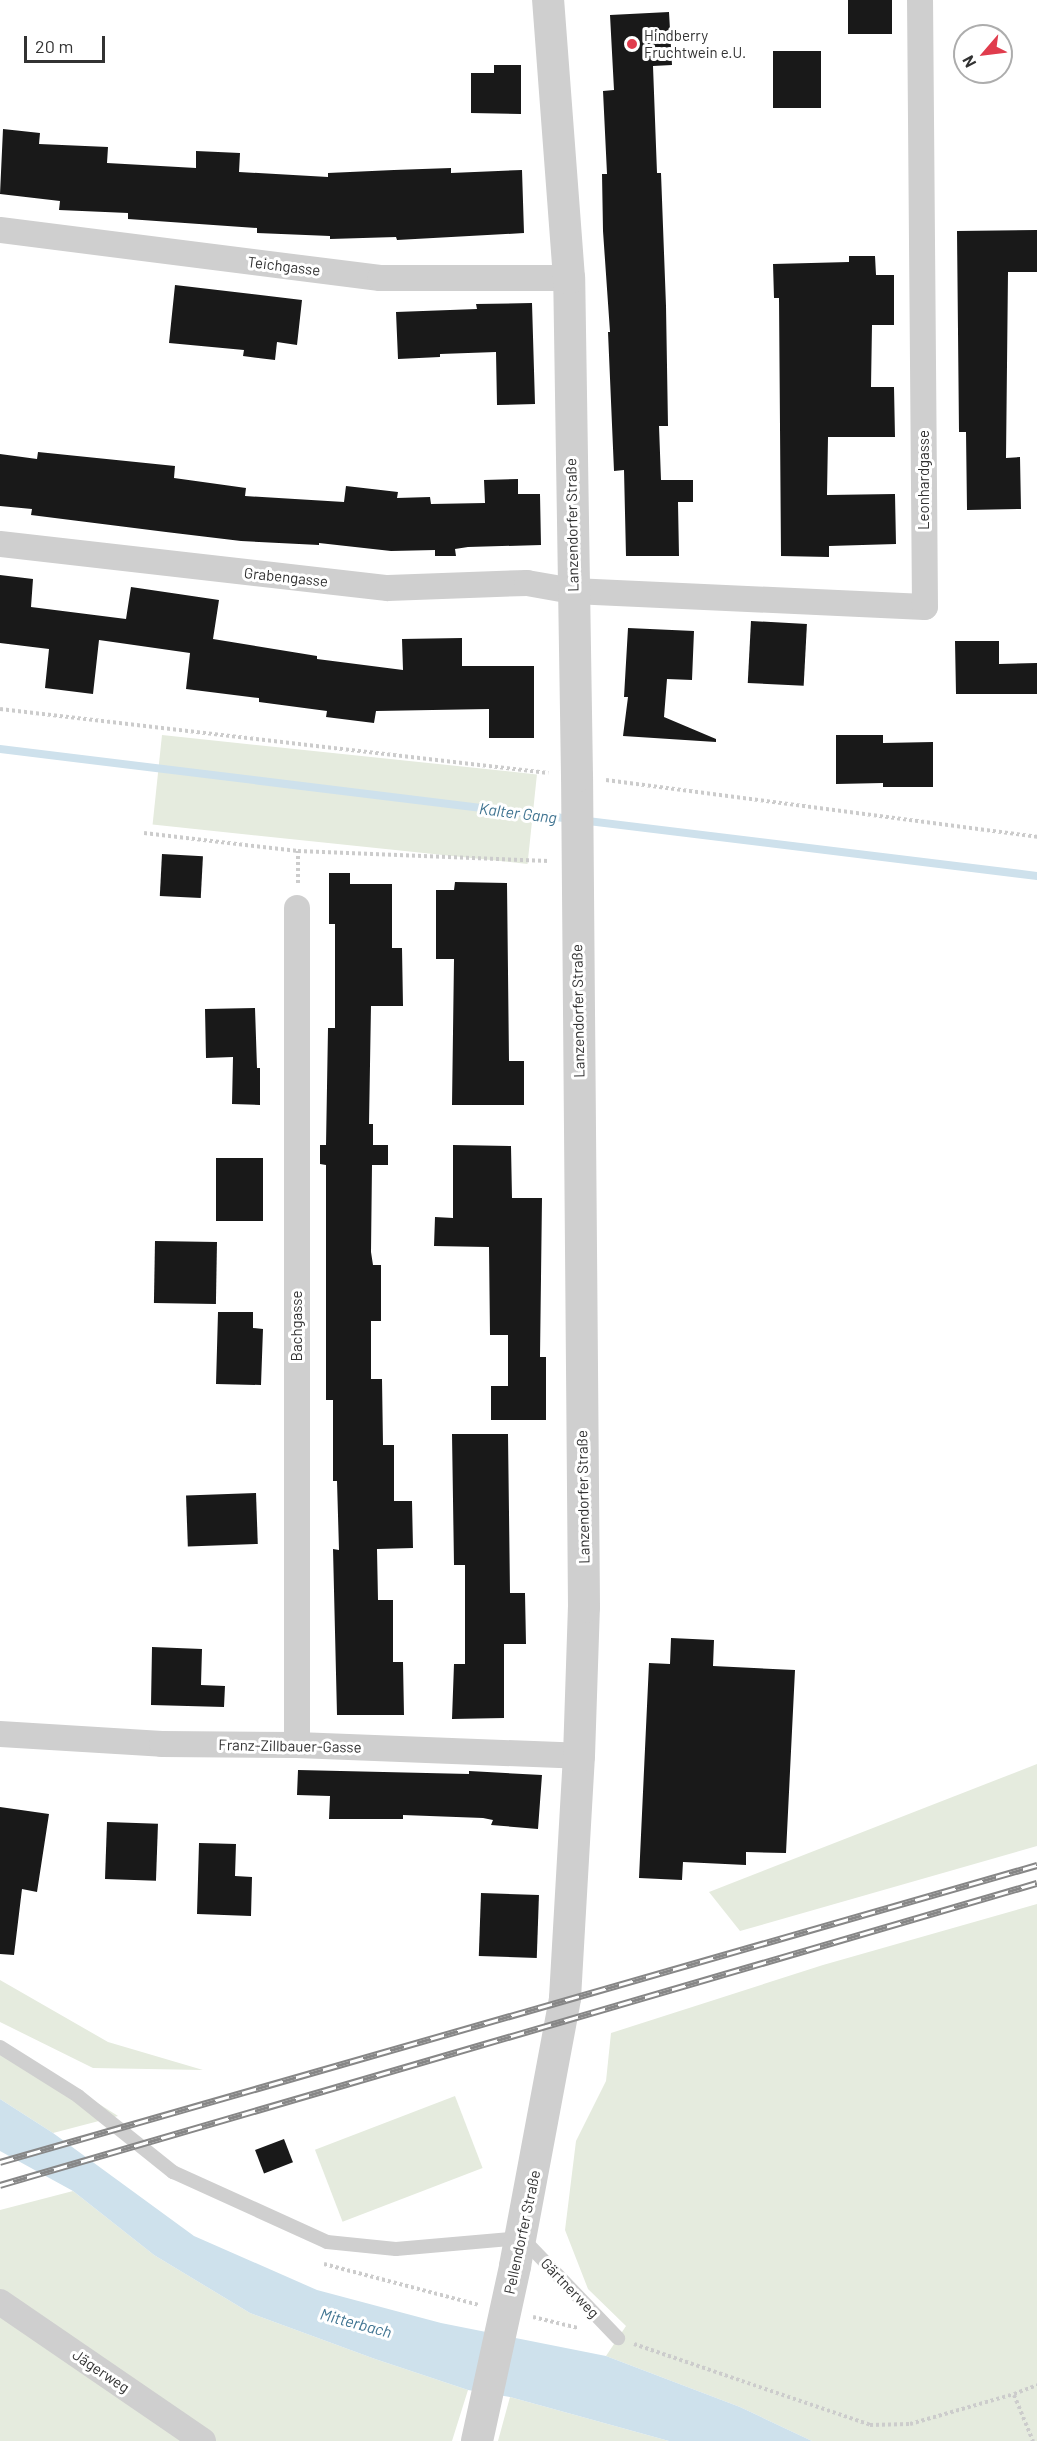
<!DOCTYPE html>
<meta charset="utf-8">
<style>
body{margin:0}
#map{position:relative;width:1037px;height:2441px;overflow:hidden;background:#fff;font-family:Barlow,sans-serif}
div>[style]{position:absolute}
.green>*{inset:0;background:#e5ebde;transform-origin:0 0}
.water>*{inset:0;background:#cee1ec}
.stream>*{height:8px;margin:-4px;padding:0 4px;transform-origin:4px;border-radius:4px;background:#cee1ec}
.building>*{inset:0;background:#191919;transform-origin:0 0}
.path>*{height:4px;margin-top:-2px;transform-origin:0;background:repeating-linear-gradient(90deg,#ccc 0 3px,transparent 0 6px)}
.service>*{height:14px;margin:-7px;padding:0 7px;transform-origin:7px;border-radius:7px;background:#cfcfcf}
.minor>*{height:26px;margin:-13px;padding:0 13px;transform-origin:13px;border-radius:13px;background:#cfcfcf}
.tertiary>*{height:32px;margin:-16px;padding:0 16px;transform-origin:16px;border-radius:16px;background:#cfcfcf}
.rail>*{height:7px;margin-top:-3.5px;transform-origin:0;background:repeating-linear-gradient(90deg,#fff 0 14px,#878787 0 28px);box-sizing:border-box;border-block:2px solid #878787}
.tertiary-bridge>*{height:32px;margin:-16px;padding:0 16px;transform-origin:16px;border-radius:16px;background:#cfcfcf}
.dots>*{width:16px;height:16px;translate:-50% -50%;box-sizing:border-box;border:3px solid #fff;border-radius:50%}
span{translate:-50% -50%;white-space:nowrap;text-align:center;line-height:1.15;-webkit-text-stroke:6px #fff;paint-order:stroke}
.poi-label{font-size:15px;color:#323232}
.left{translate:0 -50%;text-align:left}
.street-label{font-size:15px;color:#323232}
.water-label{font-size:16px;color:#417592;font-style:italic}
.north{position:absolute;left:953px;top:24px;width:60px;height:60px;box-sizing:border-box;background:#fff;border:2px solid #adadad;border-radius:50%;rotate:242deg;font-size:16px;font-weight:700;line-height:24px;text-align:center;color:#323232}
.north::after{content:'';display:block;margin:auto;width:21px;height:27px;background:#e03c4d;clip-path:polygon(50% 0,100% 100%,50% 72%,0 100%)}
.scale{position:absolute;left:24px;top:36px;width:81px;height:27px;box-sizing:border-box;border:3px solid #323232;border-top:0;padding-left:8px;font-size:18px;line-height:21px;white-space:nowrap;color:#323232;-webkit-text-stroke:4px #fff;paint-order:stroke}
</style>
<div id="map">
<div class="green">
<div style="left:162px;top:735px;width:377px;height:90px;rotate:6deg"></div>
<div style="clip-path:polygon(1037px 1764px,1037px 1846px,740px 1931px,709px 1892px)"></div>
<div style="clip-path:polygon(1037px 1904px,1037px 2441px,812px 2441px,740px 2407px,606px 2356px,626px 2326px,588px 2289px,565px 2230px,576px 2141px,606px 2081px,611px 2033px,823px 1965px)"></div>
<div style="clip-path:polygon(0 1980px,108px 2042px,203px 2070px,93px 2068px,0 2022px)"></div>
<div style="clip-path:polygon(0 2041px,118px 2116px,53px 2133px,0 2099px)"></div>
<div style="left:455px;top:2096px;width:77px;height:150px;rotate:69deg"></div>
<div style="clip-path:polygon(73px 2191px,154px 2255px,250px 2313px,375px 2359px,468px 2390px,452px 2441px,0 2441px,0 2210px)"></div>
<div style="clip-path:polygon(510px 2397px,669px 2441px,498px 2441px)"></div>
</div>
<div class="water">
<div style="clip-path:polygon(0 2099px,53px 2133px,194px 2236px,317px 2290px,441px 2323px,606px 2356px,740px 2407px,812px 2441px,669px 2441px,510px 2397px,468px 2390px,375px 2359px,250px 2313px,154px 2255px,73px 2191px,0 2151px)"></div>
</div>
<div class="stream">
<div style="left:0;top:749px;width:1045px;rotate:6.98deg"></div>
</div>
<div class="building">
<div style="left:848px;top:0;width:44px;height:34px"></div>
<div style="clip-path:polygon(669px 12px,672px 65px,653px 66px,657px 173px,661px 173px,666px 306px,668px 426px,659px 426px,661px 480px,693px 480px,693px 502px,678px 502px,679px 556px,626px 556px,624px 470px,614px 471px,608px 332px,610px 332px,603px 231px,602px 174px,607px 174px,603px 91px,614px 90px,610px 15px)"></div>
<div style="left:773px;top:51px;width:48px;height:57px"></div>
<div style="clip-path:polygon(494px 65px,521px 65px,521px 114px,471px 113px,471px 73px,494px 73px)"></div>
<div style="clip-path:polygon(3px 129px,40px 133px,39px 144px,108px 147px,107px 163px,196px 168px,196px 151px,240px 153px,239px 172px,328px 177px,328px 173px,394px 170px,451px 168px,451px 173px,522px 170px,524px 233px,397px 240px,396px 237px,330px 239px,330px 236px,257px 233px,257px 228px,128px 219px,128px 213px,59px 210px,60px 201px,0 194px)"></div>
<div style="clip-path:polygon(1037px 230px,1037px 272px,1008px 272px,1006px 458px,1020px 457px,1021px 509px,967px 510px,966px 432px,959px 432px,957px 231px)"></div>
<div style="clip-path:polygon(849px 256px,875px 256px,876px 275px,894px 275px,894px 325px,872px 325px,871px 387px,894px 387px,895px 437px,828px 437px,827px 495px,895px 494px,896px 544px,829px 546px,829px 557px,781px 556px,779px 298px,774px 298px,773px 264px,849px 262px)"></div>
<div style="clip-path:polygon(175px 285px,302px 300px,297px 345px,277px 342px,275px 360px,243px 356px,244px 350px,169px 343px)"></div>
<div style="clip-path:polygon(532px 303px,535px 404px,497px 405px,496px 352px,440px 354px,440px 357px,398px 359px,396px 312px,477px 309px,476px 304px)"></div>
<div style="clip-path:polygon(38px 452px,175px 466px,174px 478px,246px 488px,245px 496px,344px 502px,346px 486px,398px 492px,397px 498px,430px 497px,431px 504px,485px 503px,484px 480px,518px 479px,518px 494px,540px 494px,541px 545px,468px 547px,455px 549px,456px 556px,435px 556px,435px 550px,391px 551px,319px 543px,319px 545px,241px 541px,166px 532px,31px 515px,32px 509px,0 506px,0 454px,37px 459px)"></div>
<div style="clip-path:polygon(0 575px,33px 579px,31px 607px,126px 619px,131px 587px,219px 600px,213px 639px,317px 656px,317px 659px,403px 670px,402px 639px,462px 638px,462px 666px,534px 666px,534px 738px,489px 738px,489px 709px,376px 711px,374px 723px,326px 717px,327px 711px,259px 702px,259px 698px,186px 689px,190px 653px,99px 640px,93px 694px,45px 688px,49px 649px,0 643px)"></div>
<div style="left:751px;top:621px;width:56px;height:62px;rotate:3deg"></div>
<div style="clip-path:polygon(628px 628px,694px 631px,692px 680px,667px 679px,664px 717px,716px 739px,716px 742px,623px 736px,628px 697px,624px 697px)"></div>
<div style="clip-path:polygon(955px 641px,999px 641px,999px 664px,1037px 663px,1037px 694px,956px 694px)"></div>
<div style="clip-path:polygon(836px 735px,883px 735px,883px 743px,933px 742px,933px 787px,883px 787px,883px 783px,836px 784px)"></div>
<div style="left:162px;top:854px;width:41px;height:42px;rotate:3deg"></div>
<div style="clip-path:polygon(329px 873px,350px 873px,350px 884px,392px 884px,392px 948px,402px 948px,403px 1006px,371px 1006px,369px 1124px,373px 1124px,373px 1145px,388px 1145px,388px 1165px,372px 1165px,371px 1252px,373px 1265px,381px 1265px,381px 1321px,371px 1321px,371px 1379px,382px 1379px,383px 1445px,394px 1445px,394px 1501px,412px 1501px,413px 1548px,377px 1549px,378px 1600px,393px 1600px,393px 1662px,403px 1662px,404px 1715px,337px 1715px,333px 1549px,339px 1550px,337px 1481px,333px 1481px,333px 1400px,326px 1400px,326px 1165px,320px 1164px,320px 1145px,326px 1145px,328px 1028px,335px 1028px,335px 924px,329px 924px)"></div>
<div style="clip-path:polygon(455px 882px,507px 883px,509px 1061px,524px 1061px,524px 1105px,452px 1105px,454px 959px,436px 959px,436px 890px,454px 890px)"></div>
<div style="clip-path:polygon(255px 1008px,257px 1068px,260px 1068px,260px 1105px,232px 1104px,233px 1057px,206px 1058px,205px 1009px)"></div>
<div style="clip-path:polygon(453px 1145px,511px 1146px,512px 1198px,542px 1198px,540px 1357px,546px 1357px,546px 1420px,491px 1420px,491px 1386px,508px 1386px,508px 1335px,490px 1335px,489px 1247px,434px 1246px,435px 1217px,453px 1218px)"></div>
<div style="left:216px;top:1158px;width:47px;height:63px"></div>
<div style="left:155px;top:1241px;width:62px;height:62px;rotate:1deg"></div>
<div style="clip-path:polygon(218px 1312px,253px 1312px,253px 1328px,263px 1329px,261px 1385px,216px 1384px)"></div>
<div style="clip-path:polygon(452px 1434px,508px 1434px,510px 1593px,525px 1593px,526px 1644px,504px 1644px,504px 1718px,452px 1719px,454px 1664px,465px 1664px,465px 1565px,454px 1565px)"></div>
<div style="left:256px;top:1493px;width:51px;height:70px;rotate:88deg"></div>
<div style="clip-path:polygon(671px 1638px,714px 1640px,713px 1666px,795px 1670px,786px 1853px,746px 1852px,746px 1865px,683px 1862px,682px 1880px,639px 1878px,649px 1663px,670px 1664px)"></div>
<div style="clip-path:polygon(152px 1647px,202px 1649px,201px 1685px,225px 1686px,224px 1707px,151px 1705px)"></div>
<div style="clip-path:polygon(298px 1770px,469px 1774px,469px 1771px,542px 1775px,538px 1829px,491px 1825px,493px 1820px,483px 1818px,403px 1815px,403px 1819px,329px 1819px,330px 1796px,297px 1795px)"></div>
<div style="clip-path:polygon(0 1807px,49px 1814px,37px 1892px,22px 1889px,14px 1955px,0 1954px)"></div>
<div style="left:107px;top:1822px;width:51px;height:57px;rotate:2deg"></div>
<div style="clip-path:polygon(199px 1843px,236px 1844px,235px 1876px,252px 1877px,251px 1916px,197px 1914px)"></div>
<div style="left:481px;top:1893px;width:58px;height:63px;rotate:2deg"></div>
<div style="left:284px;top:2139px;width:25px;height:31px;rotate:69deg"></div>
</div>
<div class="path">
<div style="left:0;top:709px;width:552px;rotate:6.66deg"></div>
<div style="left:606px;top:780px;width:435px;rotate:7.5deg"></div>
<div style="left:144px;top:833px;width:155px;rotate:6.7deg"></div>
<div style="left:298px;top:851px;width:251px;rotate:2.3deg"></div>
<div style="left:298px;top:883px;width:32px;rotate:-90deg"></div>
<div style="left:324px;top:2264px;width:160px;rotate:14.8deg"></div>
<div style="left:533px;top:2317px;width:46px;rotate:13.7deg"></div>
<div style="left:634px;top:2344px;width:250px;rotate:18.9deg"></div>
<div style="left:870px;top:2425px;width:40px;rotate:-1.4deg"></div>
<div style="left:910px;top:2424px;width:108px;rotate:-16.1deg"></div>
<div style="left:1014px;top:2394px;width:25px;rotate:-21deg"></div>
<div style="left:1014px;top:2395px;width:50px;rotate:67.6deg"></div>
</div>
<div class="service">
<div style="left:0;top:2047px;width:92px;rotate:32.1deg"></div>
<div style="left:78px;top:2096px;width:122px;rotate:38.7deg"></div>
<div style="left:173px;top:2172px;width:169px;rotate:24.4deg"></div>
<div style="left:327px;top:2242px;width:69px;rotate:5.8deg"></div>
<div style="left:396px;top:2249px;width:126px;rotate:-5deg"></div>
<div style="left:522px;top:2238px;width:139px;rotate:46.2deg"></div>
</div>
<div class="minor">
<div style="left:0;top:230px;width:383px;rotate:7.2deg"></div>
<div style="left:380px;top:278px;width:189px"></div>
<div style="left:0;top:544px;width:390px;rotate:6.5deg"></div>
<div style="left:388px;top:588px;width:139px;rotate:-2.1deg"></div>
<div style="left:527px;top:583px;width:47px;rotate:9.9deg"></div>
<div style="left:573px;top:591px;width:352px;rotate:2.6deg"></div>
<div style="left:925px;top:607px;width:607px;rotate:-90.47deg"></div>
<div style="left:0;top:1734px;width:162px;rotate:3.5deg"></div>
<div style="left:162px;top:1744px;width:135px;rotate:0.4deg"></div>
<div style="left:297px;top:1745px;width:282px;rotate:2.2deg"></div>
<div style="left:297px;top:1745px;width:837px;rotate:-90deg"></div>
<div style="left:0;top:2302px;width:246px;rotate:34.4deg"></div>
</div>
<div class="tertiary">
<div style="left:515px;top:2266px;width:273px;rotate:-79.4deg"></div>
<div style="left:565px;top:1998px;width:242px;rotate:-86.7deg"></div>
<div style="left:579px;top:1756px;width:149px;rotate:-88.1deg"></div>
<div style="left:584px;top:1607px;width:831px;rotate:-90.48deg"></div>
<div style="left:577px;top:776px;width:498px;rotate:-90.9deg"></div>
<div style="left:569px;top:278px;width:279px;rotate:-94.3deg"></div>
</div>
<div class="rail">
<div style="left:0;top:2162px;width:1079px;rotate:-15.98deg"></div>
<div style="left:0;top:2185px;width:1080px;rotate:-16.24deg"></div>
</div>
<div class="tertiary-bridge">
<div style="left:477px;top:2441px;width:179px;rotate:-77.7deg"></div>
</div>
<div class="dots">
<div style="left:632px;top:44px;background:#e03c4d"></div>
</div>
<div class="poi-label">
<span class="left" style="left:644px;top:44px">Hindberry<br>Fruchtwein e.U.</span>
</div>
<div class="street-label">
<span style="left:284px;top:266px;rotate:7deg">Teichgasse</span>
<span style="left:924px;top:480px;rotate:-90deg">Leonhardgasse</span>
<span style="left:572px;top:525px;rotate:-91deg">Lanzendorfer Straße</span>
<span style="left:286px;top:577px;rotate:6deg">Grabengasse</span>
<span style="left:578px;top:1011px;rotate:-91deg">Lanzendorfer Straße</span>
<span style="left:297px;top:1326px;rotate:-90deg">Bachgasse</span>
<span style="left:583px;top:1497px;rotate:-91deg">Lanzendorfer Straße</span>
<span style="left:290px;top:1746px;rotate:1deg">Franz-Zillbauer-Gasse</span>
<span style="left:522px;top:2232px;rotate:-78deg">Pellendorfer Straße</span>
<span style="left:570px;top:2288px;rotate:46deg">Gärtnerweg</span>
<span style="left:101px;top:2371px;rotate:34deg">Jägerweg</span>
</div>
<div class="water-label">
<span style="left:518px;top:813px;rotate:7deg">Kalter Gang</span>
<span style="left:356px;top:2323px;rotate:15deg">Mitterbach</span>
</div>
<div class="north">N</div>
<div class="scale">20 m</div>
</div>
